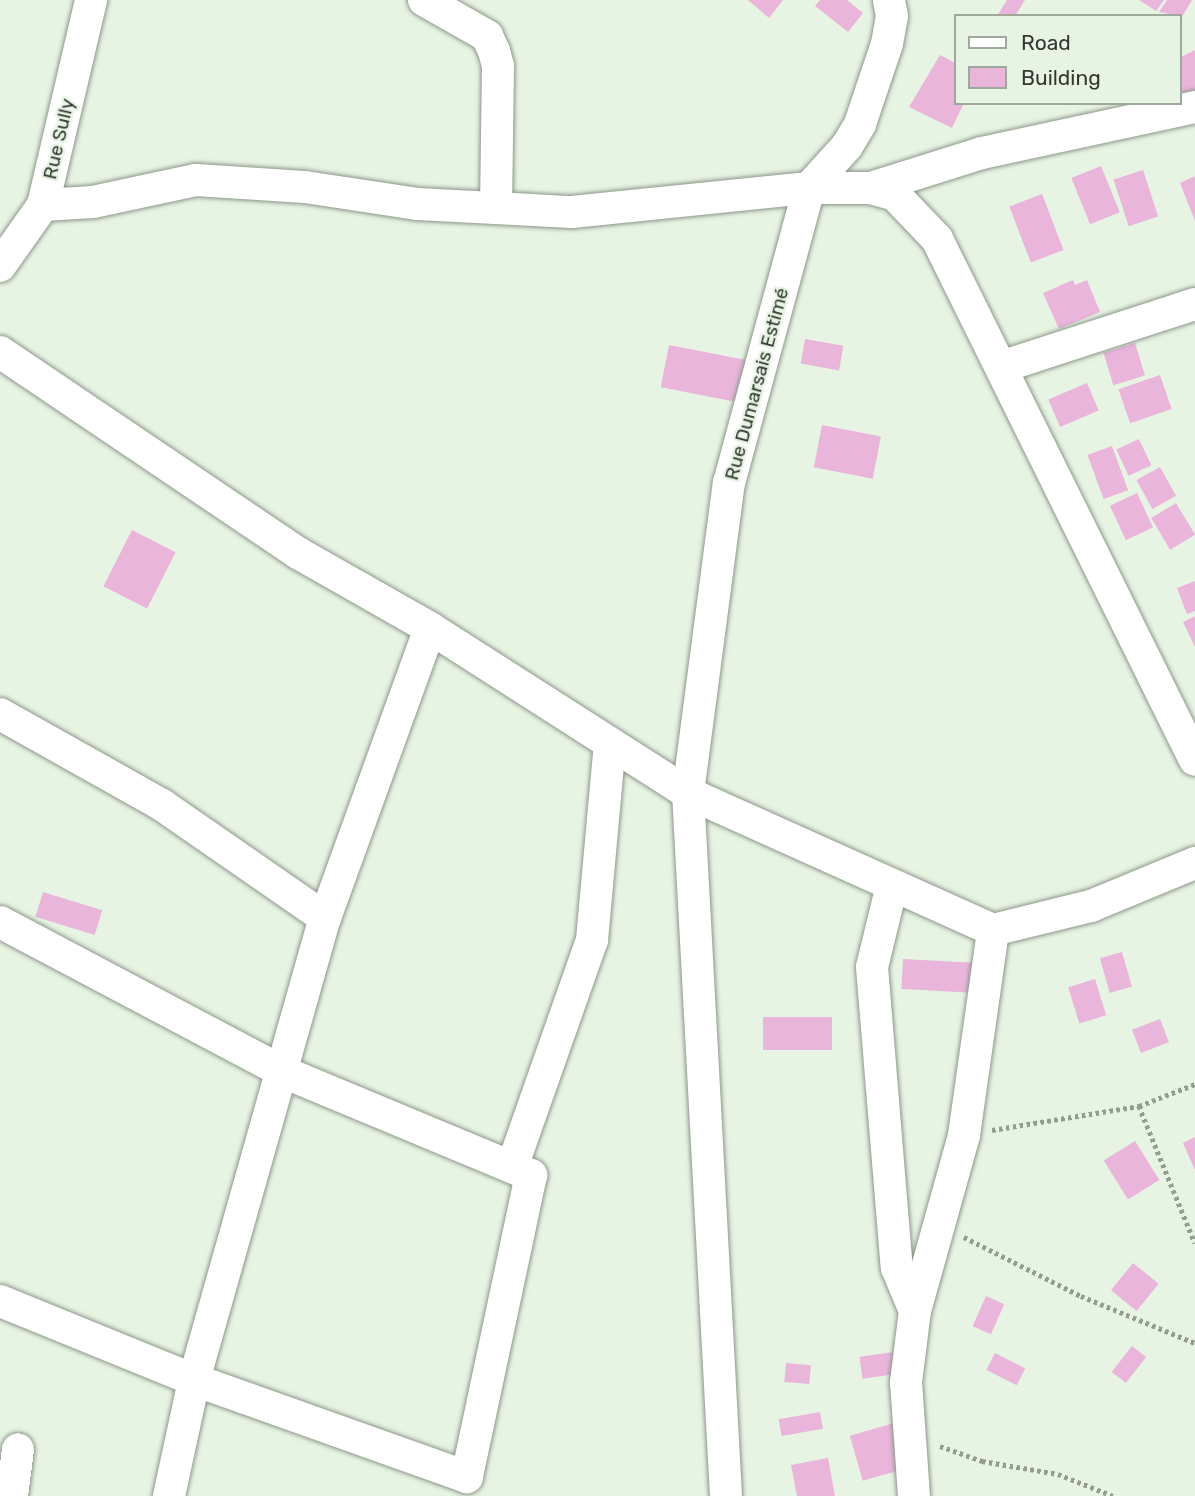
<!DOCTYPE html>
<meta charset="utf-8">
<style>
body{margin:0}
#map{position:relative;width:1195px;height:1496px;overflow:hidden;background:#e7f4e4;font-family:Rubik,sans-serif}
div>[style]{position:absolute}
.building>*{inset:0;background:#e9b5db;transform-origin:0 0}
.path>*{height:4.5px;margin-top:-2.25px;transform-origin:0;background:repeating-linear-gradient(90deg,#939c90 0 3.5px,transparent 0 7px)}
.roads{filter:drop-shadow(0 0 2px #8c9789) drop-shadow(0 0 2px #8c9789)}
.street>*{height:32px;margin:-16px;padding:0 16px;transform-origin:16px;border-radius:16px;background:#fff}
span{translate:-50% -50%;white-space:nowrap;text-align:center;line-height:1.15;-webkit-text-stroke:5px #e7f4e4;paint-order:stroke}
.street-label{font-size:19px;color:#323731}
.legend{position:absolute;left:954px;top:14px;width:228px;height:91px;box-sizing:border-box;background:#e7f4e4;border:2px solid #9fa89c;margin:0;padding:9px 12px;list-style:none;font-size:21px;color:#323731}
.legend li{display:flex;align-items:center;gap:14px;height:35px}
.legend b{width:35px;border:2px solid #9fa89c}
</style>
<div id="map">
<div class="building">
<div style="clip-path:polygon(748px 0,783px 0,769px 18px)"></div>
<div style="clip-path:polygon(820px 0,847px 0,863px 13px,848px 32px,815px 6px)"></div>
<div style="clip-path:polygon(1007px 0,1025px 0,1015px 16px,997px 16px)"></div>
<div style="clip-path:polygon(1139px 0,1164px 0,1156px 11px)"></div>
<div style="clip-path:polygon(1167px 0,1192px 0,1179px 22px,1179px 16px,1159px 12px)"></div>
<div style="clip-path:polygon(1195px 50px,1195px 98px,1179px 96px,1179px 58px)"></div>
<div style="clip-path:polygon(940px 55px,955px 63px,955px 103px,964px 103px,952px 128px,909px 107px)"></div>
<div style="left:1101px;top:166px;width:50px;height:32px;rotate:68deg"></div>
<div style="left:1143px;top:170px;width:49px;height:31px;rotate:72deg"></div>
<div style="clip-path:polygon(1195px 176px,1195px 221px,1180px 183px)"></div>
<div style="left:1042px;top:194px;width:60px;height:35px;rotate:69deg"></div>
<div style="clip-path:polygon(1073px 280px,1075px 285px,1087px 280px,1100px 312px,1059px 329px,1043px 293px)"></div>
<div style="left:805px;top:339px;width:39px;height:25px;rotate:10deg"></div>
<div style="left:1135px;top:343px;width:34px;height:33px;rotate:73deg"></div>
<div style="left:669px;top:345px;width:80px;height:43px;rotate:11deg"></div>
<div style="left:1160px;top:375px;width:36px;height:44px;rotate:71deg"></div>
<div style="left:1087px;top:383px;width:30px;height:42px;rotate:67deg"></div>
<div style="left:822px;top:425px;width:60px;height:43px;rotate:11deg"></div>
<div style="left:1139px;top:439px;width:29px;height:25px;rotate:65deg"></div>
<div style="left:1112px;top:446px;width:47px;height:26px;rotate:70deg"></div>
<div style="left:1160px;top:467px;width:33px;height:27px;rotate:61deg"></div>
<div style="left:1137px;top:493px;width:38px;height:30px;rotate:65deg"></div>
<div style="left:1176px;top:503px;width:37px;height:29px;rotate:59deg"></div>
<div style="left:132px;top:530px;width:49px;height:63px;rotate:27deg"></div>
<div style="clip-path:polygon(1195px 581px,1195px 611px,1187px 614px,1177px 588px)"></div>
<div style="clip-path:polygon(1195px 616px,1195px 647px,1183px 622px)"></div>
<div style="left:43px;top:892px;width:62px;height:26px;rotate:17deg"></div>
<div style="left:1122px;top:952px;width:36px;height:23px;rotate:74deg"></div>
<div style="left:903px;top:959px;width:71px;height:30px;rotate:3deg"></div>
<div style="left:1095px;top:979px;width:38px;height:28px;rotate:73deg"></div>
<div style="left:832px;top:1017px;width:33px;height:69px;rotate:90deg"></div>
<div style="left:1160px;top:1019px;width:25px;height:30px;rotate:69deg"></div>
<div style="clip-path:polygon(1195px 1137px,1195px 1170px,1183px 1143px)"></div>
<div style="left:1135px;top:1141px;width:46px;height:37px;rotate:58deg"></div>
<div style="left:1133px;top:1263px;width:33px;height:35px;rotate:39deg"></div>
<div style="left:986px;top:1296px;width:20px;height:33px;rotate:24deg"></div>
<div style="left:1132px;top:1346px;width:18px;height:33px;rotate:38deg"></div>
<div style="left:901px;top:1351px;width:22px;height:42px;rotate:82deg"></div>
<div style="left:995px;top:1353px;width:34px;height:19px;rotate:27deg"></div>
<div style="left:786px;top:1363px;width:25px;height:19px;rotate:5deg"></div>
<div style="left:820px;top:1412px;width:17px;height:42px;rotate:80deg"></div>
<div style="left:894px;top:1423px;width:47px;height:46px;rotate:74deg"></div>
<div style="clip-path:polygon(828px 1458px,835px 1496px,797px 1496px,791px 1465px)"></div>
</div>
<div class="path">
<div style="left:1139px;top:1106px;width:148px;rotate:67.8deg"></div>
<div style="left:992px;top:1130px;width:149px;rotate:-9.3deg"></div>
<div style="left:1139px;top:1106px;width:60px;rotate:-21.4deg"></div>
<div style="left:964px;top:1237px;width:131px;rotate:26.8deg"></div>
<div style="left:1081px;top:1296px;width:123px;rotate:22.4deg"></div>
<div style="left:940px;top:1446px;width:45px;rotate:19.7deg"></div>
<div style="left:982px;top:1461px;width:77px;rotate:9.7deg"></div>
<div style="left:1058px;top:1474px;width:59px;rotate:21.8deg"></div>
</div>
<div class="roads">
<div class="street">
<div style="left:424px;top:0;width:73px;rotate:29.7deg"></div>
<div style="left:487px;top:36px;width:17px;rotate:65deg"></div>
<div style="left:494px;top:51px;width:16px;rotate:75deg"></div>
<div style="left:498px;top:66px;width:142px;rotate:90.8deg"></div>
<div style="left:871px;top:188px;width:116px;rotate:-17.5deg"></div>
<div style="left:982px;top:153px;width:218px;rotate:-12.2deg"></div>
<div style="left:43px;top:205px;width:50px;rotate:-3.4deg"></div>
<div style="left:93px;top:202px;width:105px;rotate:-12.1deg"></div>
<div style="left:196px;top:180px;width:109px;rotate:3.7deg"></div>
<div style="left:305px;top:187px;width:113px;rotate:8.6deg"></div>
<div style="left:417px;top:204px;width:155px;rotate:3deg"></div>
<div style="left:572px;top:212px;width:238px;rotate:-5.8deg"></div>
<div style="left:809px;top:188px;width:62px"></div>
<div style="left:871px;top:188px;width:25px;rotate:16deg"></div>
<div style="left:895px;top:195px;width:61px;rotate:46.3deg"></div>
<div style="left:937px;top:239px;width:581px;rotate:63.66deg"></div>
<div style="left:0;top:266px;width:75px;rotate:-54.8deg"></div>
<div style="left:43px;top:205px;width:211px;rotate:-76.8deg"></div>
<div style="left:0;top:352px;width:359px;rotate:34deg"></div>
<div style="left:298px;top:553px;width:152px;rotate:29.6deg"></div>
<div style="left:430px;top:628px;width:306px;rotate:32.6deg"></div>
<div style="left:688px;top:793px;width:334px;rotate:24.2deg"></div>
<div style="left:1001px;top:367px;width:204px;rotate:-18deg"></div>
<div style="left:0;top:714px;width:186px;rotate:29.3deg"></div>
<div style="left:162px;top:805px;width:198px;rotate:34.7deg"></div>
<div style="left:892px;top:885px;width:84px;rotate:103.7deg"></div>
<div style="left:872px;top:967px;width:302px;rotate:85.3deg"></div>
<div style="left:897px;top:1268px;width:47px;rotate:67.3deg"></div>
<div style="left:0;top:922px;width:320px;rotate:27.9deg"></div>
<div style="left:283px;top:1072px;width:269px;rotate:22.6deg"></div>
<div style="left:531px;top:1175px;width:309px;rotate:102deg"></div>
<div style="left:467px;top:1477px;width:290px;rotate:-160.4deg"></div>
<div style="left:194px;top:1380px;width:209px;rotate:-157.8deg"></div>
<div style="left:512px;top:1167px;width:241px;rotate:-70.6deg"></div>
<div style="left:592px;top:940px;width:197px;rotate:-84.8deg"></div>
<div style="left:12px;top:1496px;width:47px;rotate:-82.7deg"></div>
<div style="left:169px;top:1496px;width:119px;rotate:-77.8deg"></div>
<div style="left:194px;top:1380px;width:480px;rotate:-74.2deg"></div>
<div style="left:325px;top:918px;width:308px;rotate:-70.1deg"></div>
<div style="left:726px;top:1496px;width:704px;rotate:-93.09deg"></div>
<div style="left:688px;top:793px;width:313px;rotate:-82.5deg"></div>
<div style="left:729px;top:483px;width:306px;rotate:-74.8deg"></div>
<div style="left:809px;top:188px;width:57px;rotate:-47.9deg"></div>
<div style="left:847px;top:146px;width:26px;rotate:-59deg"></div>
<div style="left:860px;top:124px;width:84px;rotate:-71.4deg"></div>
<div style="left:887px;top:44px;width:28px;rotate:-80deg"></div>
<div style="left:892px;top:16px;width:16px;rotate:-101deg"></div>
<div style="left:914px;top:1496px;width:114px;rotate:-94deg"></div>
<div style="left:906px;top:1382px;width:72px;rotate:-82.8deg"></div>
<div style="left:915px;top:1311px;width:183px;rotate:-74.4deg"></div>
<div style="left:964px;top:1135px;width:207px;rotate:-81.9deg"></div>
<div style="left:993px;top:930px;width:101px;rotate:-13.8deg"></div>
<div style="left:1091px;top:906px;width:113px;rotate:-22.5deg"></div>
</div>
</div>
<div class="street-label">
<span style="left:59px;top:139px;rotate:-77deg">Rue Sully</span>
<span style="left:757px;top:384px;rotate:-75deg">Rue Dumarsais Estimé</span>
</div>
<ul class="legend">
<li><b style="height:9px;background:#fff"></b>Road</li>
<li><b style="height:19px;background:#e9b5db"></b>Building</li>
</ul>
</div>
